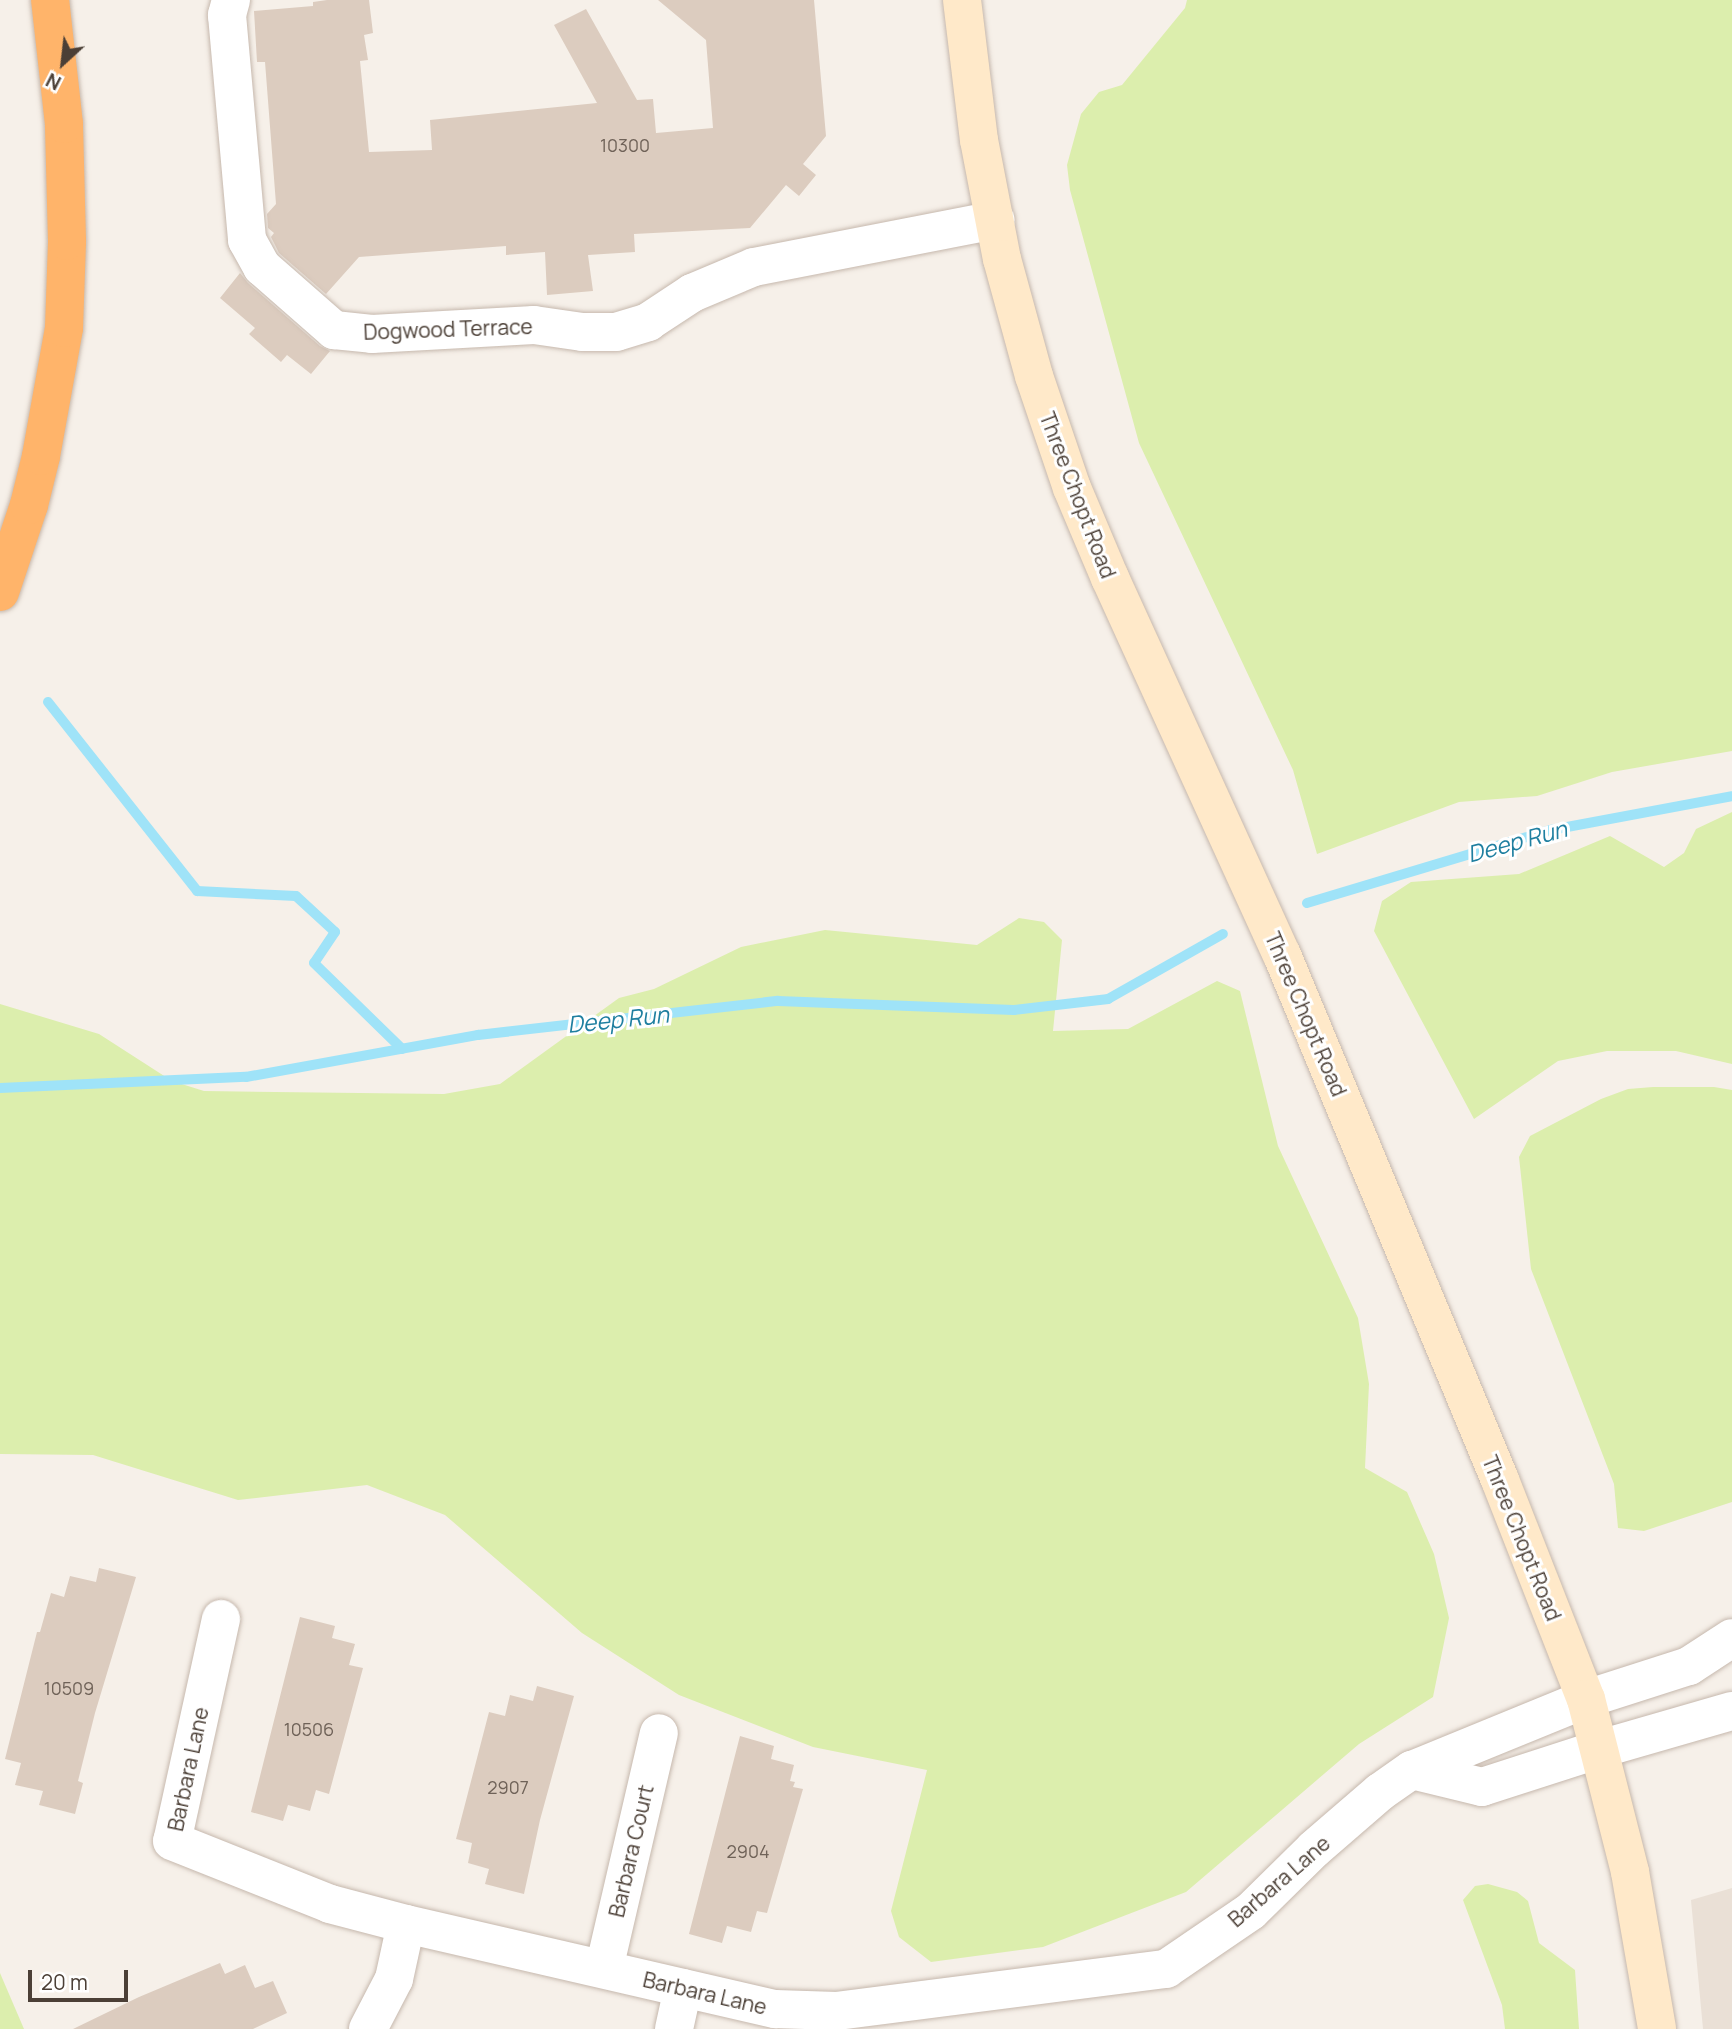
<!DOCTYPE html>
<style>
body{margin:0}
#map{position:relative;width:1732px;height:2029px;overflow:hidden;background:#f6f0e9;font-family:Manrope,sans-serif}
div>[style]{position:absolute}
.residential>*{inset:0;background:#eae0d6}
.green>*{inset:0;background:#dceead}
.stream>*{height:10px;margin:-5px;padding:0 5px;transform-origin:5px;border-radius:5px;background:#9fe3f8}
.building>*{inset:0;background:#dcccbf}
.roads{filter:drop-shadow(0 0 2px #c6b8ad) drop-shadow(0 0 2px #c6b8ad)}
.street>*{height:38px;margin:-19px;padding:0 19px;transform-origin:19px;border-radius:19px;background:#fff}
.secondary>*{height:38px;margin:-19px;padding:0 19px;transform-origin:19px;border-radius:19px;background:#ffe9c9}
.highway>*{height:38px;margin:-19px;padding:0 19px;transform-origin:19px;border-radius:19px;background:#ffb46a}
span{translate:-50% -50%;white-space:nowrap;text-align:center;line-height:1.15;-webkit-text-stroke:6px #fff;paint-order:stroke}
.number-label{font-size:18px;color:#6f6258}
.number-label span{-webkit-text-stroke-width:0}
.street-label{font-size:21px;color:#4b3f36}
.water-label{font-size:23px;color:#1f7fa0;font-style:italic}
.north{position:absolute;left:28px;top:28px;width:70px;height:70px;-webkit-text-stroke:5px #fff;paint-order:stroke;rotate:207deg;font-size:19px;font-weight:700;line-height:28px;text-align:center;color:#4b3f36}
.north::after{content:'';display:block;margin:auto;width:24px;height:32px;background:#4b3f36;clip-path:polygon(50% 0,100% 100%,50% 72%,0 100%)}
.scale{position:absolute;left:28px;top:1970px;width:100px;height:32px;box-sizing:border-box;border:4px solid #4b3f36;border-top:0;padding-left:9px;font-size:21px;line-height:24px;white-space:nowrap;color:#4b3f36;-webkit-text-stroke:5px #fff;paint-order:stroke}
</style>
<div id="map">
<div class="residential">
<div style="clip-path:polygon(1732px 1888px,1732px 2029px,1703px 2029px,1691px 1900px)"></div>
</div>
<div class="green">
<div style="clip-path:polygon(1187px 0,1732px 0,1732px 751px,1612px 772px,1537px 796px,1459px 802px,1317px 854px,1293px 770px,1139px 443px,1070px 190px,1067px 165px,1081px 114px,1099px 92px,1122px 85px,1185px 8px)"></div>
<div style="clip-path:polygon(1732px 812px,1732px 1064px,1676px 1051px,1607px 1051px,1558px 1061px,1474px 1119px,1374px 931px,1382px 901px,1411px 882px,1519px 874px,1610px 836px,1664px 867px,1684px 853px,1696px 829px)"></div>
<div style="clip-path:polygon(1019px 918px,1044px 922px,1062px 940px,1053px 1031px,1128px 1029px,1217px 981px,1240px 991px,1278px 1146px,1358px 1318px,1369px 1384px,1365px 1468px,1407px 1492px,1434px 1554px,1449px 1618px,1433px 1697px,1359px 1744px,1186px 1892px,1043px 1947px,931px 1962px,899px 1937px,891px 1911px,927px 1770px,813px 1747px,679px 1695px,582px 1633px,445px 1515px,367px 1485px,238px 1500px,93px 1455px,0 1454px,0 1004px,99px 1034px,172px 1081px,204px 1091px,444px 1094px,500px 1084px,619px 998px,654px 989px,741px 947px,825px 930px,977px 945px)"></div>
<div style="clip-path:polygon(1653px 1087px,1714px 1087px,1732px 1090px,1732px 1502px,1644px 1531px,1618px 1528px,1614px 1484px,1531px 1269px,1519px 1157px,1530px 1136px,1601px 1099px,1628px 1089px)"></div>
<div style="clip-path:polygon(1488px 1884px,1517px 1892px,1528px 1901px,1539px 1943px,1575px 1970px,1579px 2029px,1505px 2029px,1502px 2005px,1463px 1900px,1475px 1886px)"></div>
<div style="clip-path:polygon(0 1973px,24px 2029px,0 2029px)"></div>
</div>
<div class="stream">
<div style="left:48px;top:702px;width:241px;rotate:51.7deg"></div>
<div style="left:197px;top:891px;width:99px;rotate:2.9deg"></div>
<div style="left:296px;top:896px;width:53px;rotate:42.7deg"></div>
<div style="left:335px;top:932px;width:37px;rotate:124deg"></div>
<div style="left:314px;top:963px;width:123px;rotate:44.3deg"></div>
<div style="left:1307px;top:903px;width:255px;rotate:-16.7deg"></div>
<div style="left:1551px;top:830px;width:184px;rotate:-10.6deg"></div>
<div style="left:0;top:1088px;width:246px;rotate:-2.6deg"></div>
<div style="left:246px;top:1077px;width:236px;rotate:-10.3deg"></div>
<div style="left:478px;top:1035px;width:302px;rotate:-6.5deg"></div>
<div style="left:778px;top:1001px;width:236px;rotate:2.2deg"></div>
<div style="left:1014px;top:1010px;width:95px;rotate:-6.7deg"></div>
<div style="left:1108px;top:999px;width:132px;rotate:-29.5deg"></div>
</div>
<div class="building">
<div style="clip-path:polygon(327px 0,369px 0,373px 33px,364px 35px,368px 60px,360px 61px,369px 152px,432px 150px,430px 120px,597px 103px,554px 25px,586px 9px,637px 100px,653px 99px,656px 133px,713px 128px,706px 40px,658px 0,814px 0,826px 136px,803px 164px,816px 175px,799px 196px,786px 185px,750px 228px,634px 234px,635px 252px,588px 255px,593px 291px,547px 295px,545px 252px,506px 255px,506px 246px,359px 257px,326px 294px,279px 253px,271px 237px,274px 233px,268px 228px,267px 214px,276px 204px,265px 62px,257px 62px,254px 11px,313px 6px,313px 2px)"></div>
<div style="clip-path:polygon(240px 273px,248px 283px,320px 346px,330px 351px,311px 374px,287px 355px,281px 362px,249px 334px,255px 328px,220px 298px)"></div>
<div style="clip-path:polygon(99px 1568px,136px 1577px,95px 1713px,78px 1781px,83px 1783px,75px 1814px,39px 1805px,43px 1791px,15px 1785px,21px 1763px,5px 1759px,37px 1632px,40px 1632px,51px 1593px,64px 1597px,70px 1576px,96px 1582px)"></div>
<div style="clip-path:polygon(300px 1617px,335px 1626px,332px 1638px,355px 1644px,349px 1665px,363px 1668px,329px 1794px,316px 1790px,310px 1811px,288px 1805px,283px 1821px,251px 1812px)"></div>
<div style="clip-path:polygon(537px 1686px,574px 1696px,540px 1820px,524px 1894px,485px 1884px,489px 1869px,468px 1863px,472px 1843px,456px 1839px,489px 1712px,505px 1716px,510px 1695px,533px 1701px)"></div>
<div style="clip-path:polygon(740px 1736px,774px 1746px,771px 1759px,794px 1765px,790px 1781px,795px 1782px,793px 1787px,803px 1789px,767px 1913px,757px 1911px,751px 1932px,727px 1926px,722px 1943px,689px 1934px)"></div>
<div style="clip-path:polygon(220px 1963px,225px 1974px,245px 1965px,255px 1988px,273px 1981px,287px 2013px,253px 2029px,73px 2029px,139px 1997px)"></div>
</div>
<div class="roads">
<div class="street">
<div style="left:231px;top:0;width:16px;rotate:105deg"></div>
<div style="left:227px;top:15px;width:226px;rotate:84.9deg"></div>
<div style="left:247px;top:240px;width:31px;rotate:61deg"></div>
<div style="left:262px;top:267px;width:96px;rotate:41.2deg"></div>
<div style="left:334px;top:330px;width:38px;rotate:6deg"></div>
<div style="left:372px;top:334px;width:162px;rotate:-3.2deg"></div>
<div style="left:534px;top:325px;width:49px;rotate:8.3deg"></div>
<div style="left:582px;top:332px;width:34px"></div>
<div style="left:616px;top:332px;width:34px;rotate:-17deg"></div>
<div style="left:648px;top:322px;width:53px;rotate:-33.4deg"></div>
<div style="left:692px;top:293px;width:67px;rotate:-22.8deg"></div>
<div style="left:754px;top:267px;width:246px;rotate:-11deg"></div>
<div style="left:221px;top:1619px;width:227px;rotate:102.4deg"></div>
<div style="left:172px;top:1841px;width:170px;rotate:21.7deg"></div>
<div style="left:330px;top:1904px;width:79px;rotate:14.7deg"></div>
<div style="left:406px;top:1924px;width:379px;rotate:13deg"></div>
<div style="left:775px;top:2009px;width:62px;rotate:1.8deg"></div>
<div style="left:837px;top:2011px;width:332px;rotate:-7.3deg"></div>
<div style="left:1166px;top:1969px;width:103px;rotate:-34.3deg"></div>
<div style="left:1251px;top:1911px;width:88px;rotate:-44.5deg"></div>
<div style="left:1314px;top:1849px;width:87px;rotate:-40.8deg"></div>
<div style="left:1380px;top:1792px;width:39px;rotate:-35deg"></div>
<div style="left:1412px;top:1770px;width:188px;rotate:-22.2deg"></div>
<div style="left:1586px;top:1699px;width:108px;rotate:-17.8deg"></div>
<div style="left:1689px;top:1666px;width:51px;rotate:-33.1deg"></div>
<div style="left:1412px;top:1770px;width:72px;rotate:13.7deg"></div>
<div style="left:1482px;top:1787px;width:124px;rotate:-17.9deg"></div>
<div style="left:1600px;top:1749px;width:137px;rotate:-16.1deg"></div>
<div style="left:604px;top:1969px;width:242px;rotate:-76.9deg"></div>
<div style="left:368px;top:2029px;width:56px;rotate:-62.5deg"></div>
<div style="left:394px;top:1979px;width:56px;rotate:-77.7deg"></div>
<div style="left:674px;top:2029px;width:42px;rotate:-77.6deg"></div>
</div>
<div class="secondary">
<div style="left:962px;top:0;width:141px;rotate:83.1deg"></div>
<div style="left:979px;top:140px;width:121px;rotate:79.1deg"></div>
<div style="left:1002px;top:259px;width:121px;rotate:74.7deg"></div>
<div style="left:1034px;top:376px;width:118px;rotate:71.3deg"></div>
<div style="left:1072px;top:488px;width:98px;rotate:67.1deg"></div>
<div style="left:1110px;top:578px;width:414px;rotate:65.5deg"></div>
<div style="left:1282px;top:955px;width:568px;rotate:67.45deg"></div>
<div style="left:1500px;top:1480px;width:235px;rotate:68.6deg"></div>
<div style="left:1586px;top:1699px;width:179px;rotate:75.7deg"></div>
<div style="left:1630px;top:1872px;width:159px;rotate:80.2deg"></div>
</div>
<div class="highway">
<div style="left:0;top:592px;width:92px;rotate:-71.6deg"></div>
<div style="left:29px;top:505px;width:50px;rotate:-76.2deg"></div>
<div style="left:41px;top:456px;width:130px;rotate:-79.8deg"></div>
<div style="left:64px;top:328px;width:87px;rotate:-88deg"></div>
<div style="left:67px;top:241px;width:117px;rotate:-91.5deg"></div>
<div style="left:64px;top:124px;width:125px;rotate:-96.4deg"></div>
</div>
</div>
<div class="number-label">
<span style="left:625px;top:145px">10300</span>
<span style="left:69px;top:1688px">10509</span>
<span style="left:309px;top:1729px">10506</span>
<span style="left:508px;top:1787px">2907</span>
<span style="left:748px;top:1851px">2904</span>
</div>
<div class="street-label">
<span style="left:448px;top:329px;rotate:-2deg">Dogwood Terrace</span>
<span style="left:1078px;top:495px;rotate:69deg">Three Chopt Road</span>
<span style="left:1306px;top:1014px;rotate:67deg">Three Chopt Road</span>
<span style="left:1522px;top:1538px;rotate:68deg">Three Chopt Road</span>
<span style="left:188px;top:1769px;rotate:-78deg">Barbara Lane</span>
<span style="left:631px;top:1851px;rotate:-77deg">Barbara Court</span>
<span style="left:1279px;top:1881px;rotate:-41deg">Barbara Lane</span>
<span style="left:705px;top:1993px;rotate:13deg">Barbara Lane</span>
</div>
<div class="water-label">
<span style="left:1517px;top:841px;rotate:-15deg">Deep Run</span>
<span style="left:618px;top:1019px;rotate:-6deg">Deep Run</span>
</div>
<div class="north">N</div>
<div class="scale">20 m</div>
</div>
